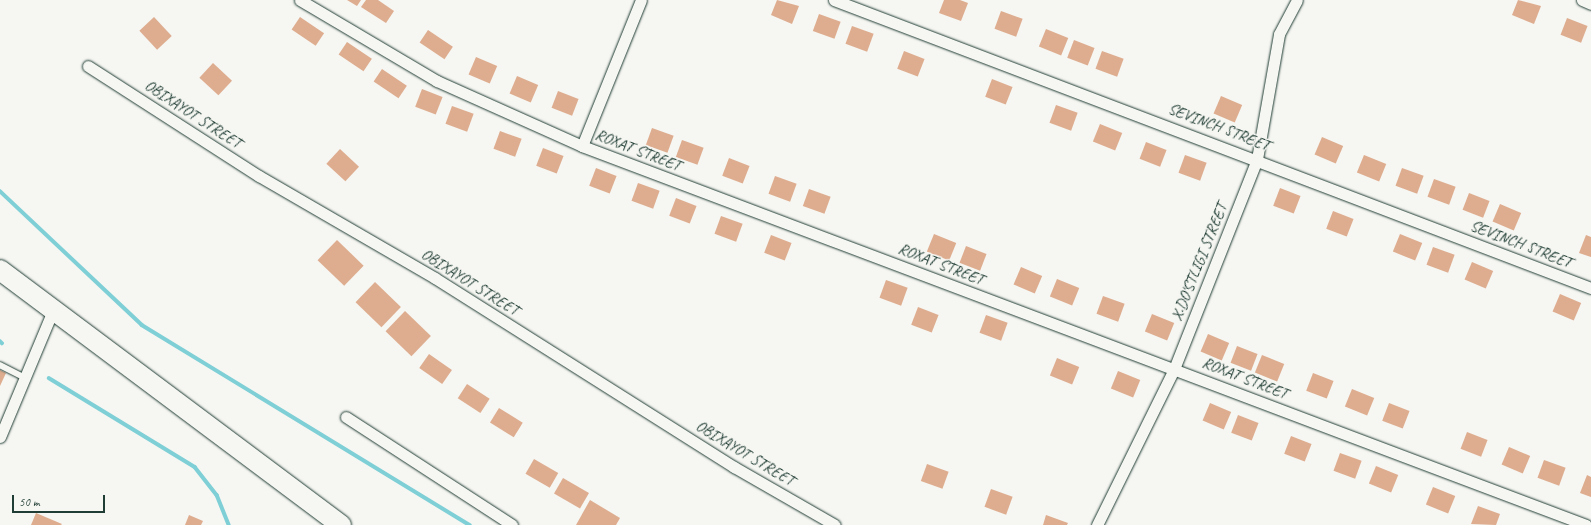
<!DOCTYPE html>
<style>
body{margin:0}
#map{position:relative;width:1591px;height:525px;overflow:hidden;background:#f6f6f2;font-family:Caveat,sans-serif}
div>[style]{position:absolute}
.stream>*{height:3.5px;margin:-1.75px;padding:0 1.75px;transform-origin:1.75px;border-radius:1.75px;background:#7ecfd6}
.building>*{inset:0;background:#dead8f;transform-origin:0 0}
.roads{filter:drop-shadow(0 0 1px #1f3d34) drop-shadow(0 0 1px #1f3d34)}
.lane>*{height:5.5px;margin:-2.75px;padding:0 2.75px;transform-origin:2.75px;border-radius:2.75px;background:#f6f6f2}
.street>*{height:11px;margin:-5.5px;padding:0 5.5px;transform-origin:5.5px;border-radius:5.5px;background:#f6f6f2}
.highway>*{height:20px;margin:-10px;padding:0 10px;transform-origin:10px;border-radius:10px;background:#f6f6f2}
span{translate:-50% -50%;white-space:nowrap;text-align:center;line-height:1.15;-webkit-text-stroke:3px #f6f6f2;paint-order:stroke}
.street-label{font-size:16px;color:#1f3d34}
.scale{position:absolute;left:12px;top:495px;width:93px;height:18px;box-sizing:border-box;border:2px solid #1f3d34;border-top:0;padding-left:5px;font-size:12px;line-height:14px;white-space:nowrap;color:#1f3d34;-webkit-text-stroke:3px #f6f6f2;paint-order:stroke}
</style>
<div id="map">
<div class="stream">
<div style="left:0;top:191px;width:195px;rotate:43.3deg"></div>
<div style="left:142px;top:325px;width:384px;rotate:31.4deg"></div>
<div style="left:0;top:341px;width:3px;rotate:45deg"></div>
<div style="left:49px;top:378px;width:171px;rotate:31.4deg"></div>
<div style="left:195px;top:467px;width:36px;rotate:52deg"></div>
<div style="left:217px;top:495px;width:32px;rotate:68deg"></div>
</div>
<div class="building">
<div style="clip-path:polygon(347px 0,361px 0,357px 6px)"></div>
<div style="clip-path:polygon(366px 0,378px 0,394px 11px,386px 23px,361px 7px)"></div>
<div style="clip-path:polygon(777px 0,799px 6px,792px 24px,771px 15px)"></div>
<div style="clip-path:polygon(944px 0,960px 0,968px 3px,961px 21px,939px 13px)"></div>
<div style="clip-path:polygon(1518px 0,1541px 6px,1534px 24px,1512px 15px)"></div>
<div style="left:1001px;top:11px;width:23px;height:19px;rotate:20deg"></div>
<div style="left:819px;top:14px;width:23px;height:18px;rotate:20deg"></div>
<div style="left:154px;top:17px;width:26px;height:20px;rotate:47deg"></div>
<div style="left:300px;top:17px;width:29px;height:15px;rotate:34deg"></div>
<div style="left:1567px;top:18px;width:22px;height:18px;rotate:21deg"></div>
<div style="left:852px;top:26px;width:23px;height:19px;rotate:20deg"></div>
<div style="left:1046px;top:29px;width:24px;height:19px;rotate:22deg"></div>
<div style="left:428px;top:30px;width:30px;height:15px;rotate:34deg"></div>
<div style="left:1074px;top:40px;width:22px;height:19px;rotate:21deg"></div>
<div style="left:347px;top:42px;width:30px;height:15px;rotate:34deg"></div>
<div style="left:904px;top:51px;width:22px;height:19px;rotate:21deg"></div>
<div style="left:1102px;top:51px;width:23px;height:19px;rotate:20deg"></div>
<div style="left:476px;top:57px;width:23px;height:19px;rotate:23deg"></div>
<div style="left:213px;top:63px;width:26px;height:20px;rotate:43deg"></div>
<div style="left:382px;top:69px;width:30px;height:15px;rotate:34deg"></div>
<div style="left:517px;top:76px;width:23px;height:19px;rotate:23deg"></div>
<div style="left:992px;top:79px;width:22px;height:19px;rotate:21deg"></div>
<div style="left:422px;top:89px;width:22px;height:19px;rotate:21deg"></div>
<div style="left:558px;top:91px;width:22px;height:18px;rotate:21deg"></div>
<div style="left:1221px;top:96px;width:23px;height:19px;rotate:23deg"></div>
<div style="left:1056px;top:105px;width:23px;height:19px;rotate:20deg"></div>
<div style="left:452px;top:106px;width:23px;height:19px;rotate:20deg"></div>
<div style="left:1100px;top:124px;width:24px;height:19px;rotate:22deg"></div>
<div style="left:652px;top:128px;width:23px;height:18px;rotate:20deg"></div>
<div style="left:500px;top:131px;width:23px;height:19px;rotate:20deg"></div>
<div style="left:1322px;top:137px;width:23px;height:19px;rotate:23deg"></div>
<div style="left:682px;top:140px;width:23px;height:18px;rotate:20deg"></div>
<div style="left:1146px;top:142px;width:22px;height:18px;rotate:21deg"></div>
<div style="left:543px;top:148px;width:22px;height:19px;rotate:21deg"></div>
<div style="left:340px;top:149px;width:26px;height:20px;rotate:43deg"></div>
<div style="left:1185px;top:155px;width:23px;height:19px;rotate:20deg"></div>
<div style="left:1364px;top:155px;width:24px;height:19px;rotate:22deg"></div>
<div style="left:729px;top:158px;width:22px;height:19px;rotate:21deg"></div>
<div style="left:596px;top:168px;width:22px;height:19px;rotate:21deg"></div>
<div style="left:1402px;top:168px;width:23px;height:19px;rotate:20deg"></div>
<div style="left:775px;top:176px;width:23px;height:19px;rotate:20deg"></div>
<div style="left:1434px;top:179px;width:23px;height:19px;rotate:20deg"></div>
<div style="left:638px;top:183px;width:23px;height:19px;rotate:20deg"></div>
<div style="left:1280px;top:188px;width:22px;height:19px;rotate:21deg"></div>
<div style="left:809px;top:189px;width:23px;height:18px;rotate:20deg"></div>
<div style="left:1469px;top:193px;width:22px;height:18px;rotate:21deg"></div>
<div style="left:676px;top:198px;width:22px;height:19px;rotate:21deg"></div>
<div style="left:1500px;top:204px;width:23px;height:19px;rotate:23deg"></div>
<div style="left:1333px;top:211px;width:22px;height:19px;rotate:21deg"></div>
<div style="left:721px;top:216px;width:23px;height:19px;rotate:20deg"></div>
<div style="left:934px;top:234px;width:24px;height:19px;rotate:22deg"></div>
<div style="left:1400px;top:234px;width:24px;height:19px;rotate:22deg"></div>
<div style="left:771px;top:235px;width:22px;height:19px;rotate:21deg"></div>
<div style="clip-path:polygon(1586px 235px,1591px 237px,1591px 257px,1579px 253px)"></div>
<div style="left:337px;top:240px;width:37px;height:28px;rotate:44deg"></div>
<div style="left:966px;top:246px;width:22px;height:18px;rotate:21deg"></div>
<div style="left:1433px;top:247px;width:23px;height:19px;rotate:20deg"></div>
<div style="left:1472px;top:262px;width:23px;height:19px;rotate:23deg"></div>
<div style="left:1021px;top:267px;width:23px;height:19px;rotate:23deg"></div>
<div style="left:1057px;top:279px;width:24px;height:19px;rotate:22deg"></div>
<div style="left:886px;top:280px;width:23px;height:19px;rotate:20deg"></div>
<div style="left:375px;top:282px;width:36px;height:28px;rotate:44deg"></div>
<div style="left:1560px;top:294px;width:23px;height:19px;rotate:23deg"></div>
<div style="left:1103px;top:296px;width:23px;height:19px;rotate:20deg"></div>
<div style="left:918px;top:307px;width:22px;height:19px;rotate:21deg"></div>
<div style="left:405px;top:311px;width:36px;height:28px;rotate:44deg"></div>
<div style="left:1152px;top:314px;width:24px;height:19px;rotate:22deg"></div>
<div style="left:986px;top:315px;width:23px;height:19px;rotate:20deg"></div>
<div style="left:1208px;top:334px;width:23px;height:19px;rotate:23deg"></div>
<div style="left:1237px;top:346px;width:22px;height:18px;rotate:21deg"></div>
<div style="left:429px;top:354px;width:28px;height:17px;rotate:35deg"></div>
<div style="left:1262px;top:355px;width:24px;height:19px;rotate:22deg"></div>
<div style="left:1057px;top:358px;width:24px;height:19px;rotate:22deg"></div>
<div style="clip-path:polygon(0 370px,6px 373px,0 386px)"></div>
<div style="left:1118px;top:371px;width:24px;height:19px;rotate:22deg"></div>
<div style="left:1313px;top:373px;width:22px;height:19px;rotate:21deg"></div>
<div style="left:467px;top:384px;width:27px;height:17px;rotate:33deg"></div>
<div style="left:1352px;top:389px;width:24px;height:19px;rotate:22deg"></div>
<div style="left:1210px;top:403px;width:23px;height:19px;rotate:23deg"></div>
<div style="left:1389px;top:403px;width:22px;height:19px;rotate:21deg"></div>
<div style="left:499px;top:408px;width:28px;height:17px;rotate:32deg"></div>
<div style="left:1238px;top:415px;width:22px;height:19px;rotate:21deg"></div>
<div style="left:1467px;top:432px;width:22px;height:18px;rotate:21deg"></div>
<div style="left:1291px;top:436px;width:22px;height:19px;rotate:21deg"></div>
<div style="left:1509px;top:447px;width:23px;height:19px;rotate:23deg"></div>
<div style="left:1340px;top:453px;width:23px;height:19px;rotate:20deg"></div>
<div style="left:534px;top:459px;width:28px;height:17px;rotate:30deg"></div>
<div style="left:1544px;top:460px;width:23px;height:19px;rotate:20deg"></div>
<div style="left:927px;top:464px;width:23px;height:18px;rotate:20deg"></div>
<div style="left:1376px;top:466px;width:24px;height:19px;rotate:22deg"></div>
<div style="clip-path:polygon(1587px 475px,1591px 477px,1591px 497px,1580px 493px)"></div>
<div style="left:563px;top:478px;width:30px;height:18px;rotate:30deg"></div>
<div style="left:1433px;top:487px;width:24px;height:19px;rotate:22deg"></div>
<div style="left:991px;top:489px;width:23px;height:19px;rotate:20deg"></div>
<div style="clip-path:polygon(590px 500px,620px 518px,616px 525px,576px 525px)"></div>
<div style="clip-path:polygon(1478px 506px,1500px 514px,1496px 525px,1471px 524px)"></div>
<div style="clip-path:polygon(36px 513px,62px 524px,61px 525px,31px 525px)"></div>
<div style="clip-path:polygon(189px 515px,203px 521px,201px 525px,185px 525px)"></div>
<div style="clip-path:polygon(1046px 515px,1068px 523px,1067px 525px,1043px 525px)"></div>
</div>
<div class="roads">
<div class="lane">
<div style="left:0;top:365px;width:28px;rotate:27deg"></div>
</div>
<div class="street">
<div style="left:300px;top:0;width:159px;rotate:30.6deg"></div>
<div style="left:437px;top:81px;width:159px;rotate:24.1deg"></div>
<div style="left:582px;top:146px;width:1073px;rotate:20.68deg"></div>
<div style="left:834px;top:0;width:810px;rotate:20.83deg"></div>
<div style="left:1582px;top:0;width:10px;rotate:24deg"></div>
<div style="left:88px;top:66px;width:203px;rotate:32.8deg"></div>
<div style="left:259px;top:176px;width:203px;rotate:30.1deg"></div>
<div style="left:435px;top:278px;width:354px;rotate:32.3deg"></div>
<div style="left:734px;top:467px;width:116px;rotate:29.9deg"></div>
<div style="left:582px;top:146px;width:157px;rotate:-68deg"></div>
<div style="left:346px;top:417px;width:198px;rotate:33deg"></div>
<div style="left:0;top:437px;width:138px;rotate:-67.3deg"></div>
<div style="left:1097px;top:525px;width:174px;rotate:-63.7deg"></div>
<div style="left:1174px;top:369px;width:226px;rotate:-68.4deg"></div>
<div style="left:1257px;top:159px;width:127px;rotate:-80deg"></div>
<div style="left:1279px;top:34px;width:38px;rotate:-62deg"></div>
</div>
<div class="highway">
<div style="left:0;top:270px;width:426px;rotate:36.8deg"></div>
</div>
</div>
<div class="street-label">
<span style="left:193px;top:114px;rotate:33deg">OBIXAYOT STREET</span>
<span style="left:1219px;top:127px;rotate:21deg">SEVINCH STREET</span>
<span style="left:638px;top:150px;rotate:21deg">ROXAT STREET</span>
<span style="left:1521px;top:244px;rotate:21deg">SEVINCH STREET</span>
<span style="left:1199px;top:262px;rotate:-68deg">X.DO'STLIGI STREET</span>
<span style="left:941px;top:264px;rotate:21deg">ROXAT STREET</span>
<span style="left:470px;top:282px;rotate:32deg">OBIXAYOT STREET</span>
<span style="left:1245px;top:378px;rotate:21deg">ROXAT STREET</span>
<span style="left:745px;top:453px;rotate:31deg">OBIXAYOT STREET</span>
</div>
<div class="scale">50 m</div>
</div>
